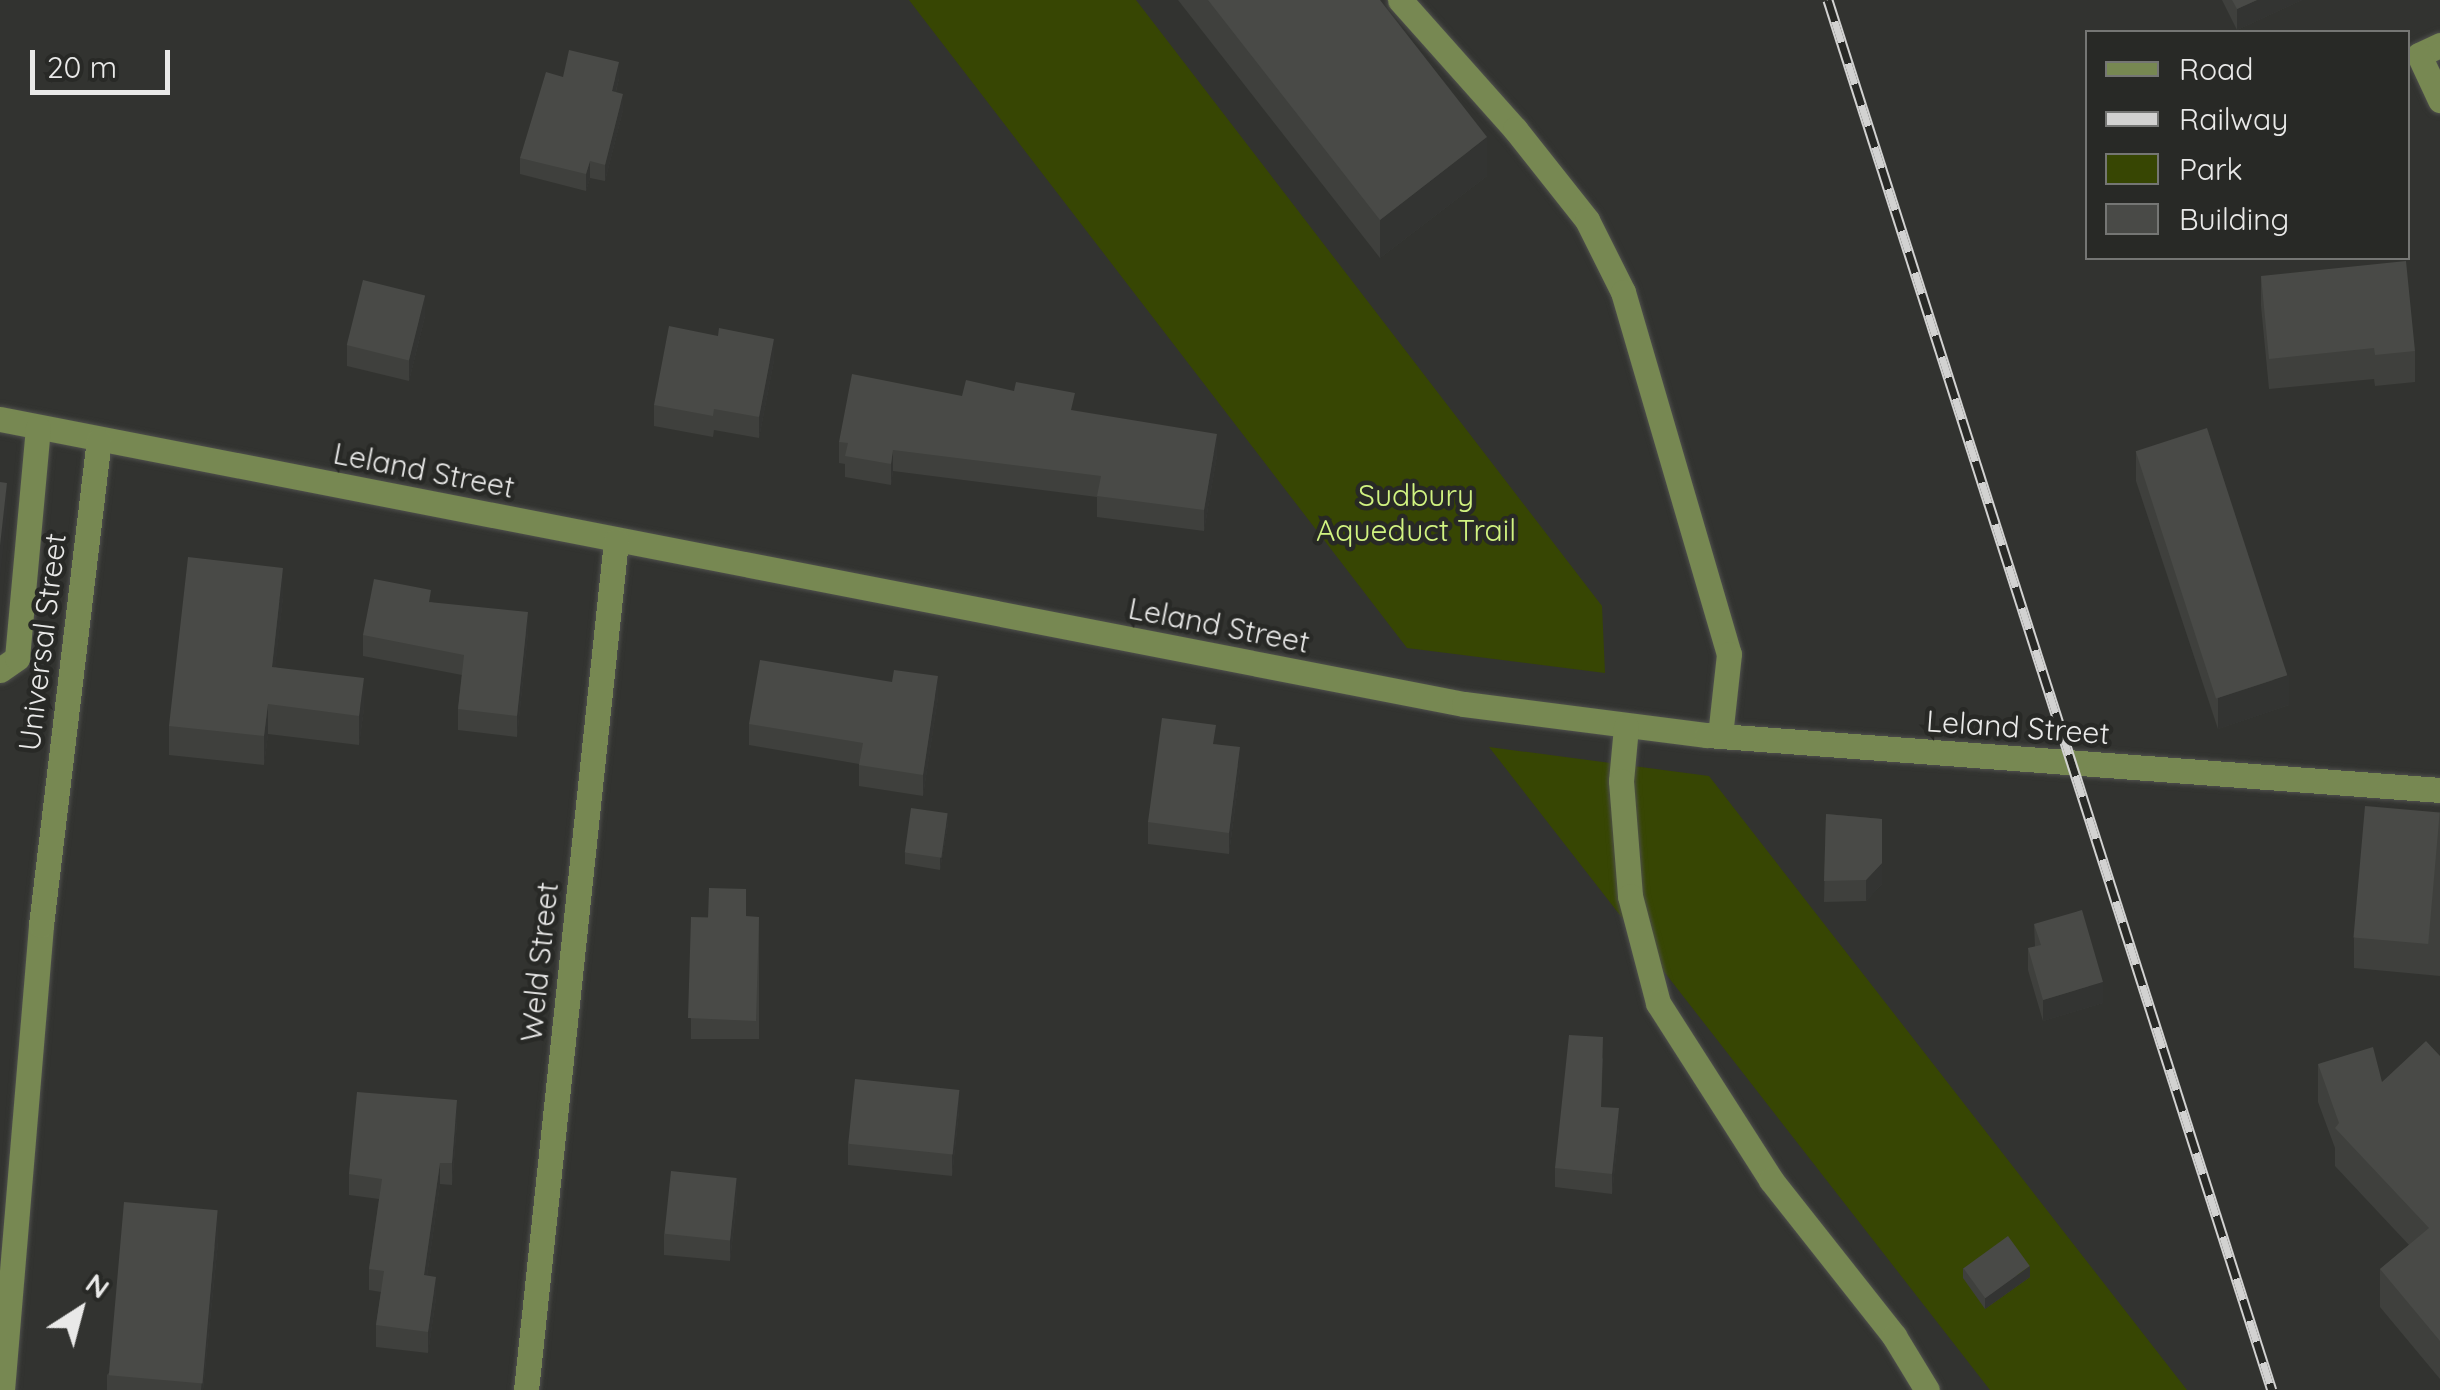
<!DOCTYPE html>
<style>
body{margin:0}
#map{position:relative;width:2440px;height:1390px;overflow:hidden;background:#323330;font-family:Quicksand,sans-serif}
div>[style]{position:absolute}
.green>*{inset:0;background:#374603}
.roads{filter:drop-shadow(0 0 2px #4f504d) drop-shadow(0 0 2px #4f504d)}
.minor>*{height:25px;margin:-12.5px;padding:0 12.5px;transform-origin:12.5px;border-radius:12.5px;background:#778852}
.rail>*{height:11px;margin-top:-5.5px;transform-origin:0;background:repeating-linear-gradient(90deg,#282926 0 22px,#d2d2d1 0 44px);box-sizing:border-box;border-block:2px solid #d2d2d1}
.wall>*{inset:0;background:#3f403d;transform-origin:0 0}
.shaded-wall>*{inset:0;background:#333432}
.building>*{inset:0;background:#494a47;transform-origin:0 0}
span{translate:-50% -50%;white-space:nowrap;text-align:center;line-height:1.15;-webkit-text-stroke:9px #282926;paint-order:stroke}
.street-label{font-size:30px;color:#e9e9e8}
.park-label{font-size:30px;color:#d1f381}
.legend{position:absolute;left:2085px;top:30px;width:325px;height:230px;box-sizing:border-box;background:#282926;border:2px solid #757674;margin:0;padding:12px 18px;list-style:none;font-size:30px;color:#e9e9e8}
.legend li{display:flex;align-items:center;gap:20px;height:50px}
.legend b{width:50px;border:2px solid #757674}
.north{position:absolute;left:30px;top:1260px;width:100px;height:100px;-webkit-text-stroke:8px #282926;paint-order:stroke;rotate:36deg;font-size:28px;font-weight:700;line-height:40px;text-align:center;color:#e9e9e8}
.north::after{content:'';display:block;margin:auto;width:35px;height:45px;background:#e9e9e8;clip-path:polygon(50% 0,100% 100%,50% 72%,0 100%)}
.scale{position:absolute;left:30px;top:50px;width:140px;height:45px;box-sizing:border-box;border:5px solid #e9e9e8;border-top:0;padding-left:12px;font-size:30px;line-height:35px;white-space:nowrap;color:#e9e9e8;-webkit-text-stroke:8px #282926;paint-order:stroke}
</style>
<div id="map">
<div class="green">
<div style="clip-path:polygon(909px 0,1136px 0,1602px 606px,1605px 673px,1407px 648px)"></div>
<div style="clip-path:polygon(1489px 747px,1709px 776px,2187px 1390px,1990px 1390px)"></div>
</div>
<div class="roads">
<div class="minor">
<div style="left:1400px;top:0;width:173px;rotate:48.3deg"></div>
<div style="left:1515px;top:129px;width:116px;rotate:51.6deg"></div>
<div style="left:1587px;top:220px;width:80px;rotate:63.4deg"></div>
<div style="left:1623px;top:292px;width:377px;rotate:73.7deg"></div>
<div style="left:1729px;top:654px;width:82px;rotate:96.3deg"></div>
<div style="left:2440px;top:45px;width:23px;rotate:155deg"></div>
<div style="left:2419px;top:55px;width:50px;rotate:65deg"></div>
<div style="left:0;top:419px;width:1491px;rotate:11.02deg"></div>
<div style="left:1464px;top:704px;width:245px;rotate:7.3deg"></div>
<div style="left:1707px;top:735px;width:735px;rotate:4.29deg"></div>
<div style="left:0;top:670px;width:21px;rotate:-35deg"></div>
<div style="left:17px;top:658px;width:231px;rotate:-84.8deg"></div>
<div style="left:1626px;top:727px;width:54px;rotate:95.3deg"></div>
<div style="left:1621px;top:781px;width:115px;rotate:85.5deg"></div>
<div style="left:1630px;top:896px;width:111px;rotate:75.3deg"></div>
<div style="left:1658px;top:1003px;width:210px;rotate:57.4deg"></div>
<div style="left:1771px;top:1180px;width:199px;rotate:51.7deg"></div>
<div style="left:1894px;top:1336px;width:63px;rotate:58.6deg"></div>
<div style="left:2px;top:1390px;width:467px;rotate:-85.2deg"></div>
<div style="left:41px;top:925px;width:488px;rotate:-83.2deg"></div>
<div style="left:526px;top:1390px;width:854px;rotate:-83.95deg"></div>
</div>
</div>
<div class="rail">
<div style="left:1828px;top:0;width:1459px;rotate:72.29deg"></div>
</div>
<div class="wall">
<div style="clip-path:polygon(1178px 0,1380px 0,1487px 176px,1380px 258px)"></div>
<div style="clip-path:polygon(2222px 0,2302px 0,2237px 30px)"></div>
<div style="clip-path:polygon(563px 77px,619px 78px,616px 92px,623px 110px,605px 181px,590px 178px,586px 191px,520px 174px,520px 158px)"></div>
<div style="clip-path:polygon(2261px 276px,2415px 351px,2415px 382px,2375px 386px,2374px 379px,2269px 389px,2261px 306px)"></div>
<div style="clip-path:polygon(425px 316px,409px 381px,347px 366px,347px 345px)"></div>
<div style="clip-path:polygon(774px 360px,759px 438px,714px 430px,713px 437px,654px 426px,654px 405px)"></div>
<div style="clip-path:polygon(962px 396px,1075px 411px,1217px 455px,1204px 531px,1097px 517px,1097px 497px,893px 471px,891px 485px,845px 477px,845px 464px,839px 463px,839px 442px)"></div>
<div style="clip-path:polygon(2136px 451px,2289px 705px,2218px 729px,2136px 481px)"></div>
<div style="clip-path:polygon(283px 597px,275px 667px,364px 708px,359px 745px,268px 734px,264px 765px,169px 755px,169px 726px)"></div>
<div style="clip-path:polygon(431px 602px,528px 633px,517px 737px,458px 730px,458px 709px,462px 675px,363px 656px,363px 635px)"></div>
<div style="clip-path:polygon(892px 682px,938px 697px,923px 796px,859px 786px,859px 764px,749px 745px,749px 724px)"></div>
<div style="clip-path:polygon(1216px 744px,1240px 768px,1229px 854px,1148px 844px,1148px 822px)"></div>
<div style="clip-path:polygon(2440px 812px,2440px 976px,2354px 968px,2354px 938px)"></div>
<div style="clip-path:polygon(1826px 814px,1882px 819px,1882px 884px,1866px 901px,1824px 902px)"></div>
<div style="clip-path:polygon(948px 823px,940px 870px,905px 864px,905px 853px)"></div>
<div style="left:691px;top:917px;width:68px;height:122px"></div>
<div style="clip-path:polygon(2034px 924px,2103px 1003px,2043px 1021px,2028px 970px,2028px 948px,2035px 947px)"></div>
<div style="clip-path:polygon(2440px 1056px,2440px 1379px,2380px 1307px,2380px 1269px,2409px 1245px,2335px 1166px,2335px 1148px,2318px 1102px,2318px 1064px,2382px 1082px)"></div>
<div style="clip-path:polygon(1603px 1057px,1601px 1107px,1619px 1128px,1612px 1194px,1555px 1187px,1555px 1168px)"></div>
<div style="clip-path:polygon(959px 1111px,952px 1176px,848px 1165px,848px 1144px)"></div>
<div style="clip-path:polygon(457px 1121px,452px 1185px,440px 1184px,427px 1276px,436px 1298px,428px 1353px,376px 1347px,376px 1325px,381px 1292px,369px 1290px,369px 1269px,379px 1199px,349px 1195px,349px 1174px)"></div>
<div style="clip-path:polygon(737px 1199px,730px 1261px,664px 1255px,664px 1234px)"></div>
<div style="clip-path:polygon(218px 1242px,203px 1390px,107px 1390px,107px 1375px)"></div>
<div style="clip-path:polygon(1963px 1268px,2030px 1277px,1985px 1309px,1963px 1278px)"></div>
</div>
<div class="shaded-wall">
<div style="clip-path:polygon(2257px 0,2302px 0,2237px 30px,2237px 9px)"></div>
<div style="clip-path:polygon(619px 62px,619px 78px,612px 107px,612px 91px)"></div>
<div style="clip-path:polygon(623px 94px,623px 110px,605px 181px,605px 165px)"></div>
<div style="clip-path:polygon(1487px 137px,1487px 176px,1380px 258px,1380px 220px)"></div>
<div style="clip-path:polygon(590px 161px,590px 178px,586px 191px,586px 174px)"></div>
<div style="clip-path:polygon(425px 295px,425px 316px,409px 381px,409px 360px)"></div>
<div style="clip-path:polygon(774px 339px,774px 360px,759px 438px,759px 417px)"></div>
<div style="clip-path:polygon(1217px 434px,1217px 455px,1204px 531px,1204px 510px)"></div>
<div style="clip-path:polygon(893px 450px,893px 471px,891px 485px,891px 464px)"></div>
<div style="clip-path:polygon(7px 483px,7px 513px,0 576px,0 546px)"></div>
<div style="clip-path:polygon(283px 568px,283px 597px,272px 696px,272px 667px)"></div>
<div style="clip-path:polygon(528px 612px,528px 633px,517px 737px,517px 716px)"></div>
<div style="clip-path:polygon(2289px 675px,2289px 705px,2218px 729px,2218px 698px)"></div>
<div style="clip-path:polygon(938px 676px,938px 697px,923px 796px,923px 775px)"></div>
<div style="clip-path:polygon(364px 678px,364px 708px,359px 745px,359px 716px)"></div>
<div style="clip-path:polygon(268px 704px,268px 734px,264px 765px,264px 736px)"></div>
<div style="clip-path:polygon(1240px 747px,1240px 768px,1229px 854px,1229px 833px)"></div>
<div style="clip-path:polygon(948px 813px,948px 823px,940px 870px,940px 859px)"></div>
<div style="clip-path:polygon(1882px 863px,1882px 884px,1866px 901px,1866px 880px)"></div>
<div style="clip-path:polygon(2103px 982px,2103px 1003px,2043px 1021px,2043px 1000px)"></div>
<div style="clip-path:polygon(959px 1090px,959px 1111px,952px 1176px,952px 1155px)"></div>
<div style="clip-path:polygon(457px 1100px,457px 1121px,452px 1185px,452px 1163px)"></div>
<div style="clip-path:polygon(1619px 1108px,1619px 1128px,1612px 1194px,1612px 1174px)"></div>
<div style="clip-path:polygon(440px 1163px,440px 1184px,424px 1297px,424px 1275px)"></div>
<div style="clip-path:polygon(737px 1178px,737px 1199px,730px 1261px,730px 1240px)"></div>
<div style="clip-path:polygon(218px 1211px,218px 1242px,203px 1390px,201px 1390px)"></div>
<div style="clip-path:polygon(2030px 1266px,2030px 1277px,1985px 1309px,1985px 1298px)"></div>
<div style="clip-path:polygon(436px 1277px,436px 1298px,428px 1353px,428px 1332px)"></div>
</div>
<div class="building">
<div style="clip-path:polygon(1208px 0,1380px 0,1487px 137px,1380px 220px)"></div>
<div style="clip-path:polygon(2232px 0,2257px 0,2237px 9px)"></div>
<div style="clip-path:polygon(569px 50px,619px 62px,612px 91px,623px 94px,605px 165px,590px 161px,586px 174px,520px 158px,546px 72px,563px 77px)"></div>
<div style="clip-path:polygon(2406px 261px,2415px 351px,2375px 355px,2374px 348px,2269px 359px,2261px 276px)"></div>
<div style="left:363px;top:280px;width:64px;height:67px;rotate:14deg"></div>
<div style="clip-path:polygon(669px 326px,718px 336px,719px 328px,774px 339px,759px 417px,714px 409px,713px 416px,654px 405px)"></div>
<div style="clip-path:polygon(852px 374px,962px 396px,966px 380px,1014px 391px,1016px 382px,1075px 393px,1071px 410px,1217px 434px,1204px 510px,1097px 496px,1101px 476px,893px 450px,891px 464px,845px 456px,848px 443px,839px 442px)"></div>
<div style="left:2207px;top:428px;width:260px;height:75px;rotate:72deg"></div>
<div style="clip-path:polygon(0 482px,7px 483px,0 546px)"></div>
<div style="clip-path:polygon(188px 557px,283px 568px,272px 667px,364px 678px,359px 716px,268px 704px,264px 736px,169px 726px)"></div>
<div style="clip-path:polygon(374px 579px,431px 590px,429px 602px,528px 612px,517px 716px,458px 709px,464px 655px,363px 635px)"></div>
<div style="clip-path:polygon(760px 660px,892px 682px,894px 670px,938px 676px,923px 775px,859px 765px,863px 743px,749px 724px)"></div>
<div style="clip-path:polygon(1162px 718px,1216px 725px,1213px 744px,1240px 747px,1229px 833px,1148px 822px)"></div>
<div style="left:2365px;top:806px;width:75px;height:132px;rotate:5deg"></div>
<div style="left:911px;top:808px;width:37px;height:45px;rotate:8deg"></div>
<div style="clip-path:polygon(1826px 814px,1882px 819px,1882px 863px,1866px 880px,1824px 881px)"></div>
<div style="clip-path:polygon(709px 888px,746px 889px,746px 916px,759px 917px,756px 1021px,688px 1018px,691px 917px,708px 918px)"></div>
<div style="clip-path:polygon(2082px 910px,2103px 982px,2043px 1000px,2028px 948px,2041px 945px,2034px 924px)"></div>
<div style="clip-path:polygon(1569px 1035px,1603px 1037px,1601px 1107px,1619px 1108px,1612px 1174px,1555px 1168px)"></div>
<div style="clip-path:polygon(2426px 1041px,2440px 1056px,2440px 1341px,2380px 1269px,2429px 1228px,2335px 1128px,2339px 1123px,2318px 1064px,2373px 1047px,2382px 1082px)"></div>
<div style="left:855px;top:1079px;width:105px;height:65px;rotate:6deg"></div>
<div style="clip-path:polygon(357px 1092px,457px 1100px,452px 1163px,440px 1163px,424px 1275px,436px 1277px,428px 1332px,376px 1325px,384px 1271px,369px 1269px,382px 1179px,349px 1174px)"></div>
<div style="left:671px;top:1171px;width:66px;height:63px;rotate:6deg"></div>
<div style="left:124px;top:1202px;width:94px;height:174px;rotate:5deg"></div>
<div style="left:2008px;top:1236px;width:37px;height:55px;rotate:54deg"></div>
</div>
<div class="street-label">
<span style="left:424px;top:470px;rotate:11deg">Leland Street</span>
<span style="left:1219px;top:625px;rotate:11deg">Leland Street</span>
<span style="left:42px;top:642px;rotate:-83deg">Universal Street</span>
<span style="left:2018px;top:727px;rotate:4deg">Leland Street</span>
<span style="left:539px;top:962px;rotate:-84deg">Weld Street</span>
</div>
<div class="park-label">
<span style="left:1416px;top:512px">Sudbury<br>Aqueduct Trail</span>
</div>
<ul class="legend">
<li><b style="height:12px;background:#778852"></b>Road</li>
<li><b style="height:12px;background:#d2d2d1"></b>Railway</li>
<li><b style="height:28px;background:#374603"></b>Park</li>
<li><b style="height:28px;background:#494a47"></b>Building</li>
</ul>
<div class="north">N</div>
<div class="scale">20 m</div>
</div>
